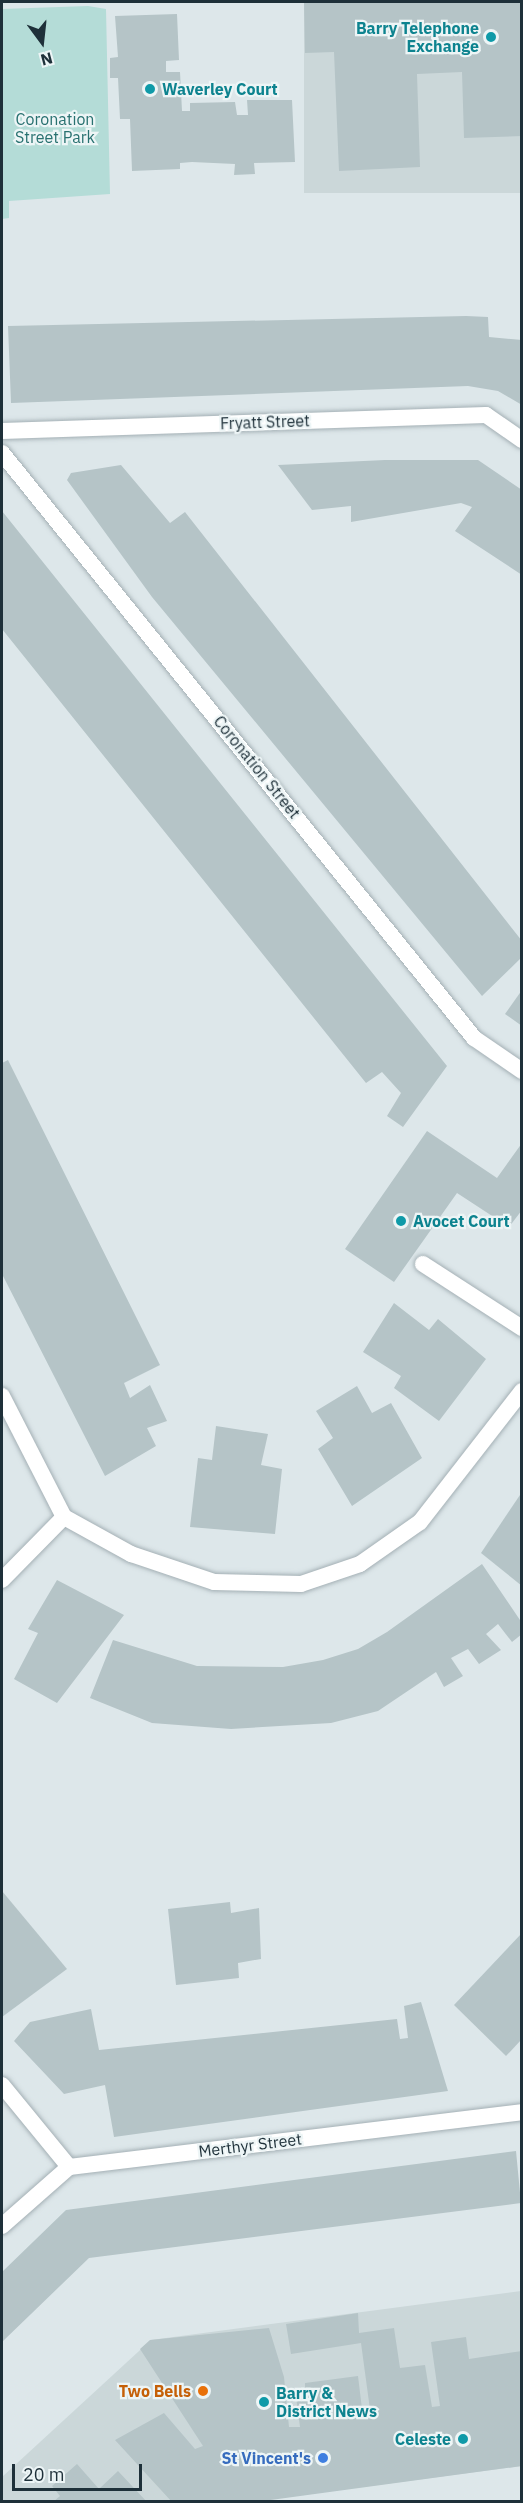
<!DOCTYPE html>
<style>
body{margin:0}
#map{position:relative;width:523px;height:2503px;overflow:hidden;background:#dde7ea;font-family:"IBM Plex Sans",sans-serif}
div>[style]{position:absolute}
.built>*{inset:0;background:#cbd7d9;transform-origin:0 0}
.green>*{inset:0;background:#b4dcd7}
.building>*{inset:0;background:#b5c4c7}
.roads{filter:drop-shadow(0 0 2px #a4b0b5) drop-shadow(0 0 2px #a4b0b5)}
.minor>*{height:16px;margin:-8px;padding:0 8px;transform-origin:8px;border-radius:8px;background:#fff}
.dots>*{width:16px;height:16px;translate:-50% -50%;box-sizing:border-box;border:3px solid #edf5f6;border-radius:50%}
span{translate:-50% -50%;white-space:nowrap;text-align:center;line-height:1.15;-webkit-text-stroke:4.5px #edf5f6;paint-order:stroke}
.culture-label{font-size:16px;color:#0d838f;font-weight:700}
.right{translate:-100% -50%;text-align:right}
.left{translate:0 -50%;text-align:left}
.park-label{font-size:16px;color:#287170}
.street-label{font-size:16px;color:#1e3039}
.food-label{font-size:16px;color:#c56008;font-weight:700}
.shop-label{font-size:16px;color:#366cbe;font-weight:700}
.frame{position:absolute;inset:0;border:3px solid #1e3039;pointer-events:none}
.north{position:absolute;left:12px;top:12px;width:60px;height:60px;-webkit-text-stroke:4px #edf5f6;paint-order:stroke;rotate:165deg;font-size:16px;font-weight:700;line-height:24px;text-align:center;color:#1e3039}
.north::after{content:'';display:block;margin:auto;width:21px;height:27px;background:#1e3039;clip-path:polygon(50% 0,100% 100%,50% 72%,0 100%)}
.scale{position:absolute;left:12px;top:2464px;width:130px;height:27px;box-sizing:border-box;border:3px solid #1e3039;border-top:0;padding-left:8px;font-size:18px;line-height:21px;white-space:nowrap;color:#1e3039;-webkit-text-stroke:4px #edf5f6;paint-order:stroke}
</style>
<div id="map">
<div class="built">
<div style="left:304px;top:2px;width:217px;height:191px"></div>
<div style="clip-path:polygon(521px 2291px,521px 2466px,256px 2501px,2px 2502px,2px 2477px,151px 2340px)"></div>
</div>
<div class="green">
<div style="clip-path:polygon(88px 6px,106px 9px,110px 194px,9px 201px,9px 218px,2px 219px,2px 395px,2px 9px)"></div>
</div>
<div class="building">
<div style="clip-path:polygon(304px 2px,522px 2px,522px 136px,464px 138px,462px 72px,417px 74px,420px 167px,339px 171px,334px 52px,305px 53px)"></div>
<div style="clip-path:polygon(177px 14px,179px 60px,166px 61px,166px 72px,180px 72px,182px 111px,190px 111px,190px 103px,235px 102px,237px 115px,248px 115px,247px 100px,292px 100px,295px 162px,254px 163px,255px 174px,234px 175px,235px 164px,192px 162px,180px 163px,180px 169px,132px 171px,130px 119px,120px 119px,118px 78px,110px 78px,110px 58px,118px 57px,115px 16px)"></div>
<div style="clip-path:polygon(466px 316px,488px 317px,489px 337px,522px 340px,522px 405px,498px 391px,468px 386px,11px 403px,8px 326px)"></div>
<div style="clip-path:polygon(385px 460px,478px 460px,522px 490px,522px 575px,455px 531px,472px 507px,461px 503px,351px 522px,351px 506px,312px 510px,278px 465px)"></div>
<div style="clip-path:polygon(121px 465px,170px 523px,185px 512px,522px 941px,522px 957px,482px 996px,152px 597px,67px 480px,71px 473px)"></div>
<div style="clip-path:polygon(2px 511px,447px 1066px,403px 1127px,387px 1116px,401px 1093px,382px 1072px,366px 1083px,2px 629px)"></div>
<div style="clip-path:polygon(522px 990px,522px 1026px,505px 1014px)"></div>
<div style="clip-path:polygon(8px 1060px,160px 1365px,124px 1383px,130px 1398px,150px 1385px,167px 1421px,147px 1428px,156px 1446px,105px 1476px,2px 1274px,2px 1063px)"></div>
<div style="clip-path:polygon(427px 1131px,497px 1178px,522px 1143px,522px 1210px,509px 1227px,457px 1193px,394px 1282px,345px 1249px)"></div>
<div style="clip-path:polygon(394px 1303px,429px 1330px,438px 1319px,486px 1359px,439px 1421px,394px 1388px,401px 1376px,363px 1352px)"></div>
<div style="clip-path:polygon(357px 1386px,372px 1413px,391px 1403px,422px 1458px,352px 1506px,318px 1449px,333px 1438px,316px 1411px)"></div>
<div style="clip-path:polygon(216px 1426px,268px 1434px,261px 1465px,282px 1469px,275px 1534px,190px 1527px,198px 1458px,212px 1460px)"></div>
<div style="clip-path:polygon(522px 1492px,522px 1586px,481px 1553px)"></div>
<div style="clip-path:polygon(482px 1564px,522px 1623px,522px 1634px,512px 1642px,498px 1624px,486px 1634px,501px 1650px,479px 1664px,468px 1649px,451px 1658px,463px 1676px,444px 1687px,436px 1672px,378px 1711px,331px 1723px,231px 1729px,152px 1723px,90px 1698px,113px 1640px,197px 1666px,283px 1667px,323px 1660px,358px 1649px,387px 1632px)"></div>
<div style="clip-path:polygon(57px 1580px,124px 1615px,57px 1703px,14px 1679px,38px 1633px,28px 1629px)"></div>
<div style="clip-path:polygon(2px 1891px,67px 1969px,2px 2017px)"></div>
<div style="clip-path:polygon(230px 1902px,231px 1913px,259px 1908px,261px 1959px,238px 1963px,239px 1978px,176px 1985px,168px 1909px)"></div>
<div style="clip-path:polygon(522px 1933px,522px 2039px,506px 2056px,454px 2005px)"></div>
<div style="clip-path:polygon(421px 2002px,448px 2091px,114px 2137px,105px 2085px,64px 2094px,14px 2041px,30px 2022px,91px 2009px,99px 2050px,397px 2019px,400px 2039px,408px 2038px,404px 2006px)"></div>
<div style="clip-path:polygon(516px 2151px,521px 2203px,89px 2258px,2px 2342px,2px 2272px,66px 2210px)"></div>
<div style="clip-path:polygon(358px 2313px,359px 2333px,394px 2328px,400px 2368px,425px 2365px,432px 2407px,440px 2406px,431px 2342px,466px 2337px,469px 2359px,522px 2351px,522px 2466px,256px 2502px,172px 2502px,115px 2440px,164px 2413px,195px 2449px,203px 2446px,140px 2349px,150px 2340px,269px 2328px,284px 2377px,289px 2427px,300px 2427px,295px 2389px,305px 2388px,305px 2383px,358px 2376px,363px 2417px,371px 2417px,361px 2343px,291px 2354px,286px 2324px)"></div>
<div style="clip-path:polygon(77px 2464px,99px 2489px,118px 2471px,147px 2502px,53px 2502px,60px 2496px,52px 2486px)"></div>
</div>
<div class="roads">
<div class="minor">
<div style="left:2px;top:431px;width:484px;rotate:-1.9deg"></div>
<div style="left:486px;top:415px;width:44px;rotate:34.8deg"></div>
<div style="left:2px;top:453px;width:752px;rotate:51.1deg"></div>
<div style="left:474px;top:1038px;width:58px;rotate:34.5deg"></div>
<div style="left:423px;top:1264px;width:118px;rotate:32.9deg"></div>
<div style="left:2px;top:1396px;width:136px;rotate:62.9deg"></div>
<div style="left:64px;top:1517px;width:77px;rotate:28.9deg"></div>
<div style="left:131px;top:1554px;width:88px;rotate:18.6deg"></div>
<div style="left:214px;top:1582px;width:87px;rotate:1.3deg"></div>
<div style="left:301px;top:1584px;width:62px;rotate:-18.7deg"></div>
<div style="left:360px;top:1564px;width:73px;rotate:-35deg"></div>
<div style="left:420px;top:1522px;width:166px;rotate:-52.1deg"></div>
<div style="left:2px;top:1580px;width:88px;rotate:-45.5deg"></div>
<div style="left:2px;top:2085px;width:106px;rotate:50.7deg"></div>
<div style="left:2px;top:2226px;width:89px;rotate:-41.4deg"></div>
<div style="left:69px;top:2167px;width:456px;rotate:-6.9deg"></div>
</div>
</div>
<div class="dots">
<div style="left:491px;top:37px;background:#0f9aa8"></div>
<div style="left:150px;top:89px;background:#0f9aa8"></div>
<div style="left:401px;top:1221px;background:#0f9aa8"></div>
<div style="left:203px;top:2391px;background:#e8710a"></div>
<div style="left:264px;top:2402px;background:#0f9aa8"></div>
<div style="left:463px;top:2439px;background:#0f9aa8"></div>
<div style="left:323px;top:2458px;background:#3f7fe0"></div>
</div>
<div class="culture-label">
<span class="right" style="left:479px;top:37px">Barry Telephone<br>Exchange</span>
<span class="left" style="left:162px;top:89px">Waverley Court</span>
<span class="left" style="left:413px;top:1221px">Avocet Court</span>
<span class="left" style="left:276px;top:2402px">Barry &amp;<br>District News</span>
<span class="right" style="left:451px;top:2439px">Celeste</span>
</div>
<div class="park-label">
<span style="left:55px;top:128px">Coronation<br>Street Park</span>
</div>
<div class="street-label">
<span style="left:265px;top:422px;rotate:-2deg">Fryatt Street</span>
<span style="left:257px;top:767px;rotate:51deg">Coronation Street</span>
<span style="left:250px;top:2145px;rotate:-7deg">Merthyr Street</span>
</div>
<div class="food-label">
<span class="right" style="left:191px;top:2391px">Two Bells</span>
</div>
<div class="shop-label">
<span class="right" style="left:311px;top:2458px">St Vincent's</span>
</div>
<div class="frame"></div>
<div class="north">N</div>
<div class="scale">20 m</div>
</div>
